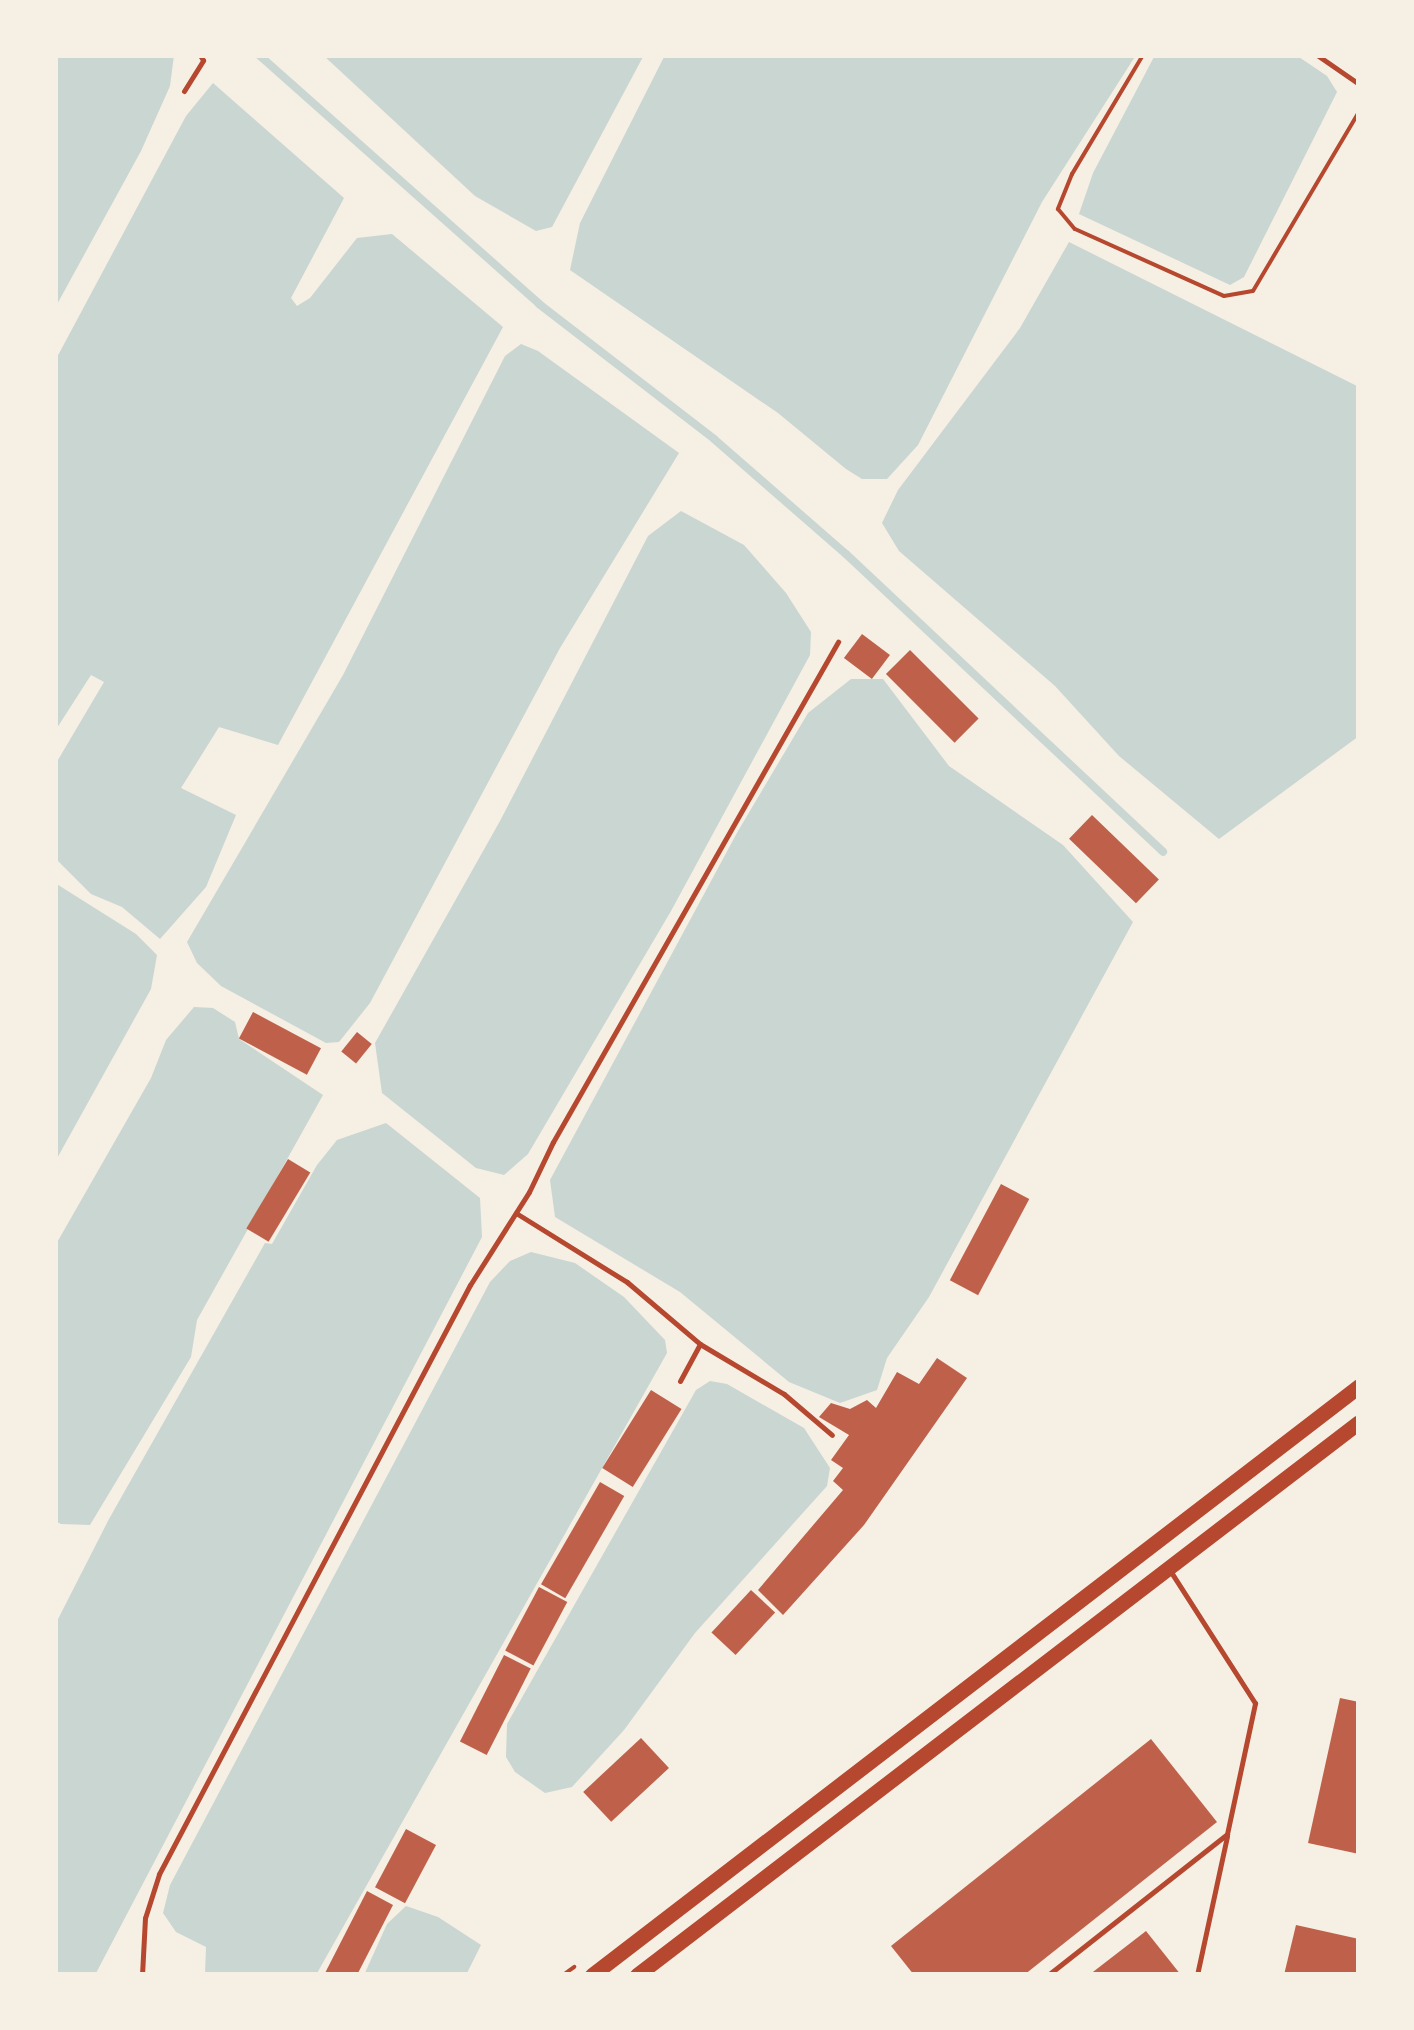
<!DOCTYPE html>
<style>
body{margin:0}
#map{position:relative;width:1414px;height:2030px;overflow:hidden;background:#f6efe4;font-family:"DejaVu Sans",sans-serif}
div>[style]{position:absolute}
.water>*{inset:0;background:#c9d6d2}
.stream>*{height:8px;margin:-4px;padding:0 4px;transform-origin:4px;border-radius:4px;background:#c9d6d2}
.building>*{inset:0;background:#bf614a;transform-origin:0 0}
.path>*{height:4px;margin:-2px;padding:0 2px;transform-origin:2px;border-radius:2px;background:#b5482f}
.service>*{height:5px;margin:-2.5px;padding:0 2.5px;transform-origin:2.5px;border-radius:2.5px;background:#b5482f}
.primary>*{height:15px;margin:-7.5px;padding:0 7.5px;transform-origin:7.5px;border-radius:7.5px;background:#b5482f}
span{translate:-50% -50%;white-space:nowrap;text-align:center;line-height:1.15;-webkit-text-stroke:9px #f6efe4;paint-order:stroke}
.frame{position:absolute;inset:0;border:58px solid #f6efe4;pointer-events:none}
</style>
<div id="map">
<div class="water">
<div style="clip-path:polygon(55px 55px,174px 55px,170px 86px,141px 151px,55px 308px)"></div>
<div style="clip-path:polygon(323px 55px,644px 55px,552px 227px,536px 231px,475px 196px)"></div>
<div style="clip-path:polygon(665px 55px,1136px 55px,1042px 202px,918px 445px,887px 479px,862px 479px,846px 469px,778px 413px,570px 270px,580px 223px)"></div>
<div style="clip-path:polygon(1155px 55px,1296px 55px,1327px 76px,1337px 92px,1244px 277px,1230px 285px,1079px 214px,1093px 173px)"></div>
<div style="clip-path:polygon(213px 83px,344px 198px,291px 298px,297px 306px,310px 298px,357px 238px,392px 234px,503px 327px,278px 745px,219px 727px,181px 788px,236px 815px,206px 887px,160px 939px,122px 907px,91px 894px,55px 858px,55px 765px,104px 682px,91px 675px,55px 731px,55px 361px,186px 116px)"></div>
<div style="clip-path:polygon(1069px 242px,1359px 387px,1359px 736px,1219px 839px,1119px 756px,1055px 686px,899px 551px,882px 523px,898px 490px,1020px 328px)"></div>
<div style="clip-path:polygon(521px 344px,538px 351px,679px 453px,560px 648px,370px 1003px,339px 1042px,326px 1043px,221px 986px,197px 963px,187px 942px,343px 675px,505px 356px)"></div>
<div style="clip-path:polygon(681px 511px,744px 545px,786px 593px,811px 632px,810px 655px,671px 911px,528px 1154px,504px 1175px,476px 1168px,382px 1093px,375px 1043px,500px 821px,648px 536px)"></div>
<div style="clip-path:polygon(851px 679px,883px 679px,949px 766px,1063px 845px,1133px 922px,929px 1297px,887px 1358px,877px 1390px,840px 1403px,789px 1382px,680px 1292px,555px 1217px,550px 1180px,738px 831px,808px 713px)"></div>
<div style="clip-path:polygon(55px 883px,136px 934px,157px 955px,151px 989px,55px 1162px)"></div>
<div style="clip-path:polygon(194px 1007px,213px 1008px,235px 1022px,239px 1039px,323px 1095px,197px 1320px,191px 1357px,90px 1525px,61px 1524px,55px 1521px,55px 1246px,151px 1078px,166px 1040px)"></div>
<div style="clip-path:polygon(386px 1123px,480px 1198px,482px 1237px,95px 1975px,55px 1975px,55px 1625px,109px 1519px,265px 1243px,272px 1244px,317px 1165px,337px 1140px)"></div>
<div style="clip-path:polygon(531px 1252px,575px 1263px,624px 1297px,665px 1340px,667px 1353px,316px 1975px,205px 1975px,206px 1947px,176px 1932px,163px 1913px,170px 1885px,490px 1282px,510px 1261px)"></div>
<div style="clip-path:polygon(710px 1381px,727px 1384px,804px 1428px,830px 1468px,827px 1486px,695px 1633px,624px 1730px,572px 1787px,545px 1793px,515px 1772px,506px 1757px,507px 1724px,696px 1390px)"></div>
<div style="clip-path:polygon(406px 1906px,438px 1917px,481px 1945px,466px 1975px,364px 1975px,387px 1924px)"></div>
</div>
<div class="stream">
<div style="left:259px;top:55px;width:375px;rotate:41.6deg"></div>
<div style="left:539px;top:304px;width:221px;rotate:37.6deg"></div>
<div style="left:714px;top:439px;width:175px;rotate:41.1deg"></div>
<div style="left:846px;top:554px;width:435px;rotate:43.2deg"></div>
</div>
<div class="building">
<div style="left:862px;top:634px;width:35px;height:30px;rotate:37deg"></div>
<div style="left:910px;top:650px;width:97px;height:34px;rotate:45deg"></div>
<div style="left:1092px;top:815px;width:93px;height:33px;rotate:44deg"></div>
<div style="left:253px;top:1012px;width:77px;height:30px;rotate:28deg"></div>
<div style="left:357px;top:1032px;width:19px;height:25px;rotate:39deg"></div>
<div style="left:288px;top:1159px;width:26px;height:81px;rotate:31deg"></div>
<div style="left:1001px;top:1184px;width:32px;height:109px;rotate:28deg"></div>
<div style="clip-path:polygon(937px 1358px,967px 1378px,864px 1525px,783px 1615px,758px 1590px,843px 1490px,833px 1481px,843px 1468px,831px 1460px,849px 1435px,819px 1417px,831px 1403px,850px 1409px,867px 1400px,876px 1408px,897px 1372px,919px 1384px)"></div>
<div style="left:651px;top:1390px;width:36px;height:92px;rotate:32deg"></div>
<div style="left:600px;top:1482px;width:28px;height:118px;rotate:30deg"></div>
<div style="left:539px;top:1587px;width:32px;height:72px;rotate:28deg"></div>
<div style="left:751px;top:1590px;width:33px;height:58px;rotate:43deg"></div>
<div style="left:504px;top:1655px;width:30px;height:97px;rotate:27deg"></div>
<div style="clip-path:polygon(1340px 1698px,1359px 1702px,1359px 1854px,1308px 1843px)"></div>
<div style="left:641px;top:1738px;width:41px;height:79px;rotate:47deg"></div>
<div style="clip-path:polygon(1151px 1739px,1217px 1822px,1024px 1975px,914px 1975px,891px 1946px)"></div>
<div style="left:406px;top:1829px;width:34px;height:66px;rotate:28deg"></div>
<div style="clip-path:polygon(367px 1891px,393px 1905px,357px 1975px,324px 1975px)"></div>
<div style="clip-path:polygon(1296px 1925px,1359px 1939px,1359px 1975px,1284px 1975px)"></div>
<div style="clip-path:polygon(1146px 1931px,1181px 1975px,1089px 1975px)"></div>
</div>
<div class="path">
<div style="left:1143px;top:55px;width:139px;rotate:120.8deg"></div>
<div style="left:1072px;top:174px;width:38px;rotate:112deg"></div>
<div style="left:1058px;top:209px;width:26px;rotate:50deg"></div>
<div style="left:1075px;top:229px;width:163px;rotate:24.2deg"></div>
<div style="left:1224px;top:296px;width:29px;rotate:-10deg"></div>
<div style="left:1253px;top:291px;width:208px;rotate:-59.4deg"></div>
<div style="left:563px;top:1975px;width:14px;rotate:-36deg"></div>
</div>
<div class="service">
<div style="left:1317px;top:55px;width:51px;rotate:34.6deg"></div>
<div style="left:184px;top:91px;width:36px;rotate:-58deg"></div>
<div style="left:203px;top:60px;width:6px;rotate:-121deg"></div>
<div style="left:516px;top:1213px;width:131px;rotate:31.9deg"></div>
<div style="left:627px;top:1282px;width:96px;rotate:40.3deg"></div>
<div style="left:700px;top:1344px;width:98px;rotate:30.8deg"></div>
<div style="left:784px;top:1394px;width:63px;rotate:40.5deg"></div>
<div style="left:680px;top:1381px;width:42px;rotate:-61.6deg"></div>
<div style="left:142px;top:1975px;width:57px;rotate:-87deg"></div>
<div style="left:145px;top:1918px;width:46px;rotate:-72.3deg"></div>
<div style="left:159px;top:1874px;width:666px;rotate:-62.17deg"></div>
<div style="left:470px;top:1285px;width:110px;rotate:-57.6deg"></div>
<div style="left:529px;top:1192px;width:55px;rotate:-64.4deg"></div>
<div style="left:553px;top:1142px;width:576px;rotate:-60.32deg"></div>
<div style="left:1048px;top:1975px;width:228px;rotate:-38.2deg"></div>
<div style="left:1227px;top:1834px;width:134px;rotate:-77.9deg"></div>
<div style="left:1255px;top:1703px;width:156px;rotate:-122.7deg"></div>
<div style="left:1197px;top:1975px;width:142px;rotate:-77.8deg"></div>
</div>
<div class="primary">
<div style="left:592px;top:1975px;width:967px;rotate:-37.52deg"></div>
<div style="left:637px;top:1975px;width:909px;rotate:-37.45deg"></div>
</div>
<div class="frame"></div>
</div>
